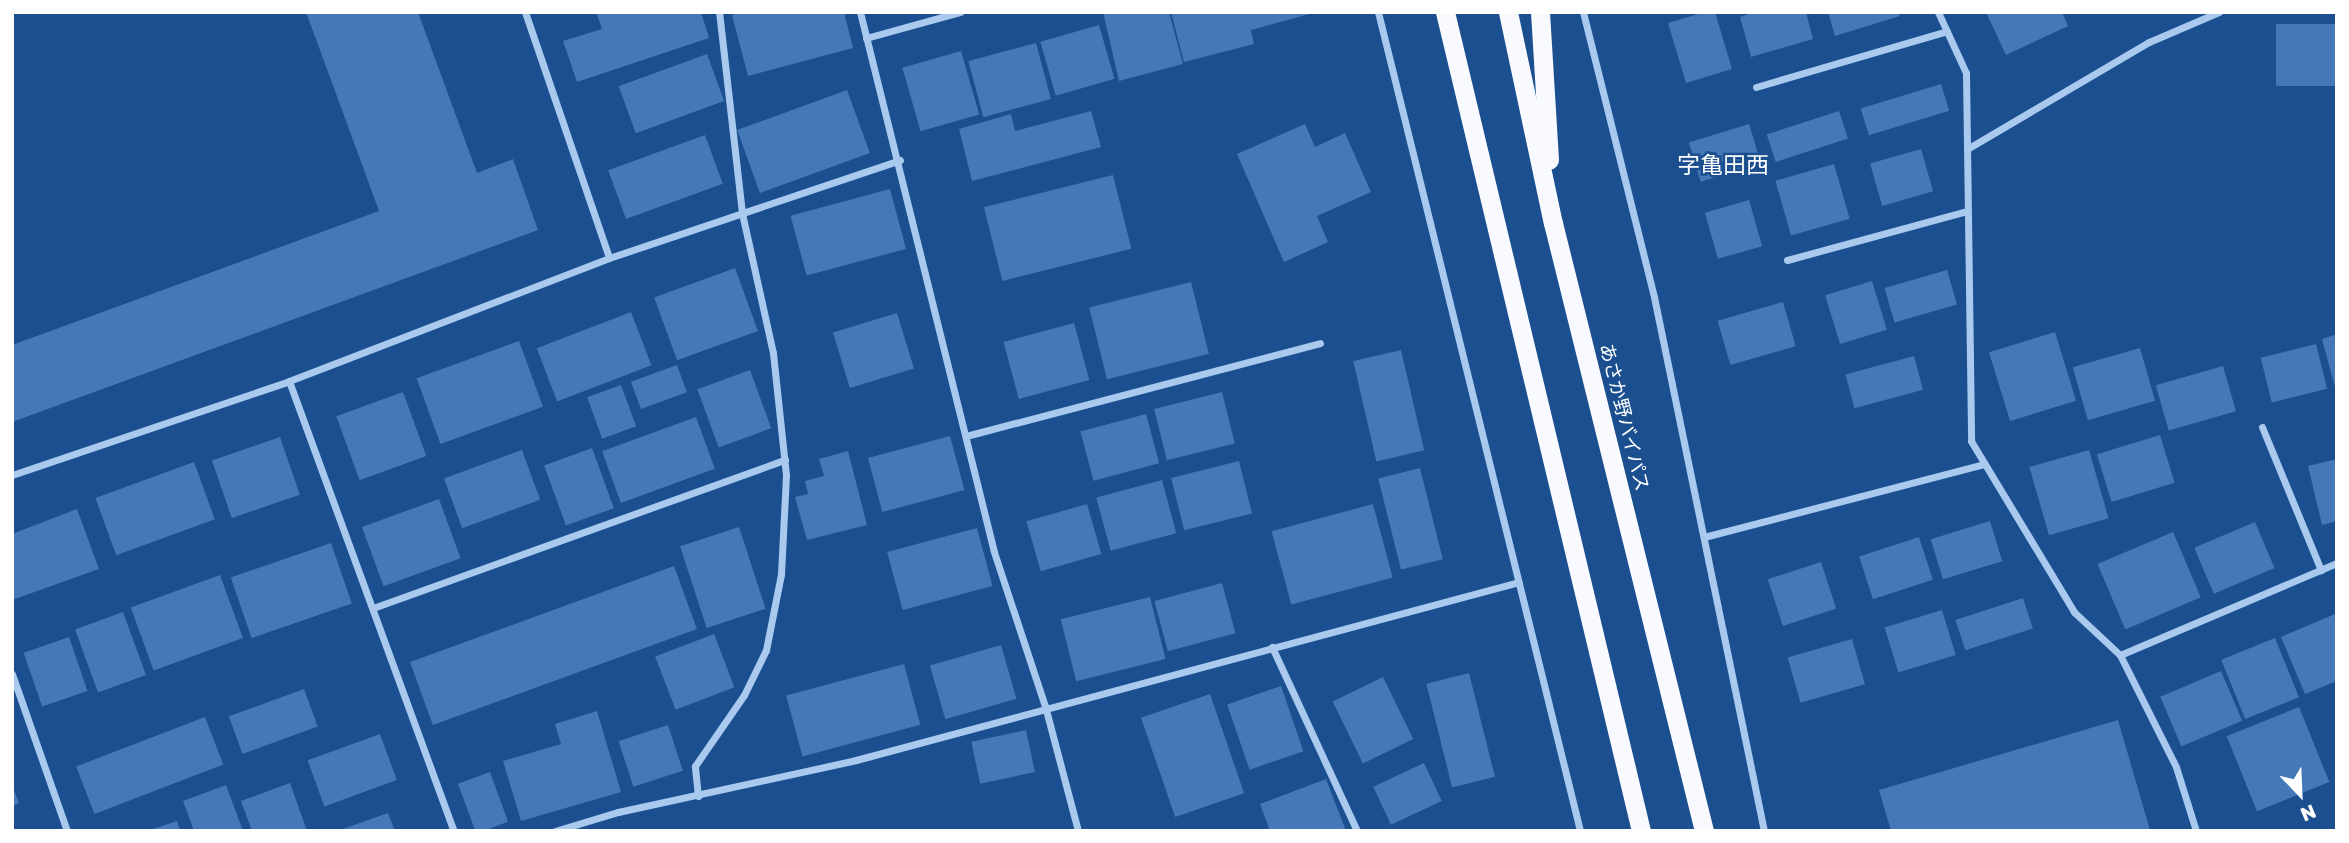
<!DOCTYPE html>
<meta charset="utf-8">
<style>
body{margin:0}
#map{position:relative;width:2349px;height:843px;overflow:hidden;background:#1b4f8f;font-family:"Golos Text","Noto Sans JP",sans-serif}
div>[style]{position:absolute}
.building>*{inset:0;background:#4478b7;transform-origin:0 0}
.minor>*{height:7px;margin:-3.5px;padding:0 3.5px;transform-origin:3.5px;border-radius:3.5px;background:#a9c9ee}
.trunk>*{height:19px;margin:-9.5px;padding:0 9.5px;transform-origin:9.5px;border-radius:9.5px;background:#f8faff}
span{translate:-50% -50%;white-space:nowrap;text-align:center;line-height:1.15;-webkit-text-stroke:5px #1b4f8f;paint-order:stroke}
.street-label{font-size:19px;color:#fff}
.quarter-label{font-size:23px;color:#fff}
.frame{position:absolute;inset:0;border:14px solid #fff;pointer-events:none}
.north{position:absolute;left:2265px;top:759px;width:70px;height:70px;-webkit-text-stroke:5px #1b4f8f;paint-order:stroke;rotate:157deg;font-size:19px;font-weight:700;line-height:28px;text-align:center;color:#fff}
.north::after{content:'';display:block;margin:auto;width:24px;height:32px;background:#fff;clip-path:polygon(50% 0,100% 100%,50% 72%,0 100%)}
</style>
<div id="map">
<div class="building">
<div style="clip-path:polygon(306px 12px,418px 12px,477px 173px,513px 159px,538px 230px,12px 422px,12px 345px,379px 211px)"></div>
<div style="clip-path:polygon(596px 12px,701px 12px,709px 38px,577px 82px,563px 41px,602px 29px)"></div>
<div style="clip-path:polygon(743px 12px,844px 12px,853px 48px,748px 76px,732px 15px)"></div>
<div style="clip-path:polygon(1103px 12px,1169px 12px,1183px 64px,1119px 81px)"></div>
<div style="clip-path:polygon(1171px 12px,1313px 12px,1313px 13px,1251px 30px,1254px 44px,1184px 62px)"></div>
<div style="clip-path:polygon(1705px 12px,1715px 12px,1732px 69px,1686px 83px,1668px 23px)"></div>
<div style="clip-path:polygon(1755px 12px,1806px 12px,1813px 39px,1751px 57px,1740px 17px)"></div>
<div style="clip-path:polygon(1828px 12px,1898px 12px,1900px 16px,1835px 36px)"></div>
<div style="clip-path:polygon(1986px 12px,2062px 12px,2068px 26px,2006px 55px)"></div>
<div style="left:2337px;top:24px;width:62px;height:61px;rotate:90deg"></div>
<div style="left:1099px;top:25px;width:56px;height:61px;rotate:74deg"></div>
<div style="left:1036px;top:43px;width:58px;height:70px;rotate:75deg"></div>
<div style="left:961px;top:51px;width:66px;height:61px;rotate:74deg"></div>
<div style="left:707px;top:54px;width:50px;height:94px;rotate:70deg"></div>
<div style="left:1941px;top:84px;width:28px;height:84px;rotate:73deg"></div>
<div style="left:847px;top:90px;width:67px;height:117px;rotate:70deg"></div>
<div style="clip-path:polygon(1091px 111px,1101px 147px,972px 181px,959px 129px,1011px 114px,1015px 131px)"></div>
<div style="left:1839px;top:111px;width:29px;height:76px;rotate:72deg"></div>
<div style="clip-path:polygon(1305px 124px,1315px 147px,1345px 133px,1371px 192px,1317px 216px,1328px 242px,1284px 262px,1237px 154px)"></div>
<div style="left:1749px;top:124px;width:41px;height:63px;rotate:73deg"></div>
<div style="left:705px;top:135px;width:52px;height:103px;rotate:70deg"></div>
<div style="left:1921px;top:149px;width:44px;height:53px;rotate:74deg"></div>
<div style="left:1834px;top:164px;width:57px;height:61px;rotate:74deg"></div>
<div style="left:1113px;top:175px;width:76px;height:133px;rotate:76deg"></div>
<div style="left:890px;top:189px;width:62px;height:103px;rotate:75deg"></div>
<div style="left:1749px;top:200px;width:48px;height:46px;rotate:74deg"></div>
<div style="left:735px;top:268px;width:67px;height:86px;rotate:70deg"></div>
<div style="left:1947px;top:270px;width:36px;height:65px;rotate:74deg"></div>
<div style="left:1872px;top:281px;width:51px;height:49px;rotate:73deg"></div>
<div style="left:1191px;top:282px;width:74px;height:105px;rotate:76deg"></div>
<div style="left:1783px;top:302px;width:46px;height:68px;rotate:74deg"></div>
<div style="left:631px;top:312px;width:57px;height:101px;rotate:69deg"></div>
<div style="left:897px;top:313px;width:58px;height:67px;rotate:73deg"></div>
<div style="left:1074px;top:323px;width:59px;height:73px;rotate:75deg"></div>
<div style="left:2055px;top:332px;width:72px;height:69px;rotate:73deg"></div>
<div style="clip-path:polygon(2337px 334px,2337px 390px,2336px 391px,2322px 339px)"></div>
<div style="left:519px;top:341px;width:70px;height:109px;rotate:70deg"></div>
<div style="left:2316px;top:344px;width:46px;height:57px;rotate:76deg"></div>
<div style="left:2140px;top:348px;width:55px;height:70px;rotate:74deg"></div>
<div style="left:1401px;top:350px;width:103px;height:49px;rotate:77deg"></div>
<div style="left:1914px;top:356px;width:35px;height:71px;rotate:75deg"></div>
<div style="left:677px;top:365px;width:29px;height:49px;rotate:70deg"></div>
<div style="left:2223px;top:366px;width:47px;height:70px;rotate:74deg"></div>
<div style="left:750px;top:370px;width:62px;height:56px;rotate:70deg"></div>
<div style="left:621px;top:385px;width:44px;height:36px;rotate:70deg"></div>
<div style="left:403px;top:392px;width:68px;height:71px;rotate:70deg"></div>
<div style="left:1222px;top:392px;width:53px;height:70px;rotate:76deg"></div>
<div style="left:1146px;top:414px;width:51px;height:68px;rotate:75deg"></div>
<div style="left:696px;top:417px;width:55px;height:100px;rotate:70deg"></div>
<div style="left:2160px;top:435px;width:50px;height:66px;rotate:73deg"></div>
<div style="left:950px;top:436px;width:56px;height:85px;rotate:75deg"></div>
<div style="left:280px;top:437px;width:61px;height:72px;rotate:71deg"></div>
<div style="left:592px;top:448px;width:64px;height:51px;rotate:70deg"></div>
<div style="left:522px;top:450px;width:53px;height:83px;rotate:70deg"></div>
<div style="left:2089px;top:450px;width:71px;height:62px;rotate:74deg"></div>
<div style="clip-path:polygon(848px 451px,867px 525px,807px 540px,795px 497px,808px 494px,805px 481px,824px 476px,819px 459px)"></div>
<div style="clip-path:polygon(2337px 459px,2337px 521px,2322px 525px,2308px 466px)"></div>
<div style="left:1239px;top:461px;width:54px;height:70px;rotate:76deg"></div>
<div style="left:194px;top:462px;width:61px;height:105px;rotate:70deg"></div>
<div style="left:1420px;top:468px;width:94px;height:43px;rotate:76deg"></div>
<div style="left:1162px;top:480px;width:55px;height:68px;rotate:75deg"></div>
<div style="left:439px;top:499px;width:63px;height:82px;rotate:70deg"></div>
<div style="left:1087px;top:504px;width:52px;height:63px;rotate:74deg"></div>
<div style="left:1373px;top:504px;width:76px;height:105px;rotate:75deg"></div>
<div style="clip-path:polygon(77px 509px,99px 569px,12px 600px,12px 534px)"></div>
<div style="left:1990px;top:521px;width:42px;height:62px;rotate:73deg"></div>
<div style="left:2255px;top:522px;width:50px;height:66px;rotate:67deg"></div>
<div style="left:739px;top:527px;width:86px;height:62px;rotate:72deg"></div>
<div style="left:977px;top:528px;width:60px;height:93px;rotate:75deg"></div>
<div style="left:2173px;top:532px;width:71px;height:82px;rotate:67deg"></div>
<div style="left:1919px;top:537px;width:45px;height:63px;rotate:72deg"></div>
<div style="left:331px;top:543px;width:64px;height:106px;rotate:71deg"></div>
<div style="left:1821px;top:562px;width:49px;height:56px;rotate:72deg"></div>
<div style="left:674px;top:566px;width:67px;height:281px;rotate:70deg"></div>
<div style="left:220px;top:575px;width:67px;height:95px;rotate:70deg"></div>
<div style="left:1222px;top:583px;width:52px;height:70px;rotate:75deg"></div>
<div style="left:1150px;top:597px;width:64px;height:92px;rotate:76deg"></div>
<div style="left:2023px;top:598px;width:32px;height:71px;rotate:72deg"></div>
<div style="left:1942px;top:610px;width:47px;height:60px;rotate:73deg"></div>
<div style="left:123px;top:612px;width:67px;height:51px;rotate:70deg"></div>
<div style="clip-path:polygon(2335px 614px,2337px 681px,2305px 694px,2281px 637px)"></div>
<div style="left:714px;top:634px;width:57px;height:63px;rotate:69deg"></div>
<div style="left:69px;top:637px;width:57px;height:48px;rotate:71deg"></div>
<div style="left:2275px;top:638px;width:64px;height:58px;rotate:68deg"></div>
<div style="left:1852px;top:639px;width:47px;height:67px;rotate:74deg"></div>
<div style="left:1001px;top:645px;width:56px;height:74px;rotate:74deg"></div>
<div style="left:904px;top:664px;width:63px;height:122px;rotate:75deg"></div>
<div style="left:2221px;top:671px;width:54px;height:66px;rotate:67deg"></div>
<div style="left:1469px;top:673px;width:107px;height:44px;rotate:76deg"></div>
<div style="left:1383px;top:677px;width:69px;height:56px;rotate:64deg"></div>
<div style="left:1281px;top:686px;width:69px;height:57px;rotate:71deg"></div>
<div style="left:304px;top:689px;width:40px;height:80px;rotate:70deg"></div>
<div style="left:1210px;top:694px;width:105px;height:73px;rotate:71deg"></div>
<div style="left:2299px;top:707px;width:81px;height:78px;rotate:68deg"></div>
<div style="clip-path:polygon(597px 711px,621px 792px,521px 821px,503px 761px,561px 744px,555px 724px)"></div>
<div style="left:205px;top:717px;width:51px;height:138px;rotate:69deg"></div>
<div style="clip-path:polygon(2118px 720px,2150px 830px,1891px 831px,1879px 790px)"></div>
<div style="left:668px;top:725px;width:48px;height:52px;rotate:72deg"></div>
<div style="left:1026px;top:730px;width:43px;height:56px;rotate:78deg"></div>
<div style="left:380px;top:734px;width:49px;height:77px;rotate:70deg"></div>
<div style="left:1424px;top:763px;width:42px;height:56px;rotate:65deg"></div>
<div style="left:490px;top:772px;width:53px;height:34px;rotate:70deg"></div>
<div style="clip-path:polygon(1326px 779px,1346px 831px,1270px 831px,1260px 804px)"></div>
<div style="clip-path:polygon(290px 783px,307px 831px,252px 831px,241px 801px)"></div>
<div style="clip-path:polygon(12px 785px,19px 803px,12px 806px)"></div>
<div style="clip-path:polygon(226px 785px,243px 831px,194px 831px,183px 801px)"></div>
<div style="clip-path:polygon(388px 813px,395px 831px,340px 831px,340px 830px)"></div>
<div style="clip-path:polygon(177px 821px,180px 831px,150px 831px,150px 830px)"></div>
</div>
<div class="minor">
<div style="left:525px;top:12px;width:260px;rotate:71.1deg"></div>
<div style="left:860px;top:12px;width:556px;rotate:76.06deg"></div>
<div style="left:994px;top:552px;width:162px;rotate:71.7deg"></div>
<div style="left:1045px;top:706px;width:129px;rotate:75.2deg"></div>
<div style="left:1378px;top:12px;width:844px;rotate:76.14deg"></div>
<div style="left:1583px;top:12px;width:294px;rotate:76deg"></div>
<div style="left:1654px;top:297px;width:545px;rotate:78.36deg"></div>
<div style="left:1938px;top:12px;width:67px;rotate:65.3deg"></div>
<div style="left:1966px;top:73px;width:368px;rotate:89.2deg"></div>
<div style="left:1971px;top:441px;width:200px;rotate:58.9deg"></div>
<div style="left:2074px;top:612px;width:63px;rotate:43.1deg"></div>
<div style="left:2120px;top:655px;width:125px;rotate:63.4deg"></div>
<div style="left:2176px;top:767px;width:67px;rotate:72.6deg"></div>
<div style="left:866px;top:38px;width:98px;rotate:-15.5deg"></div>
<div style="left:1756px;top:87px;width:199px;rotate:-16.3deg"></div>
<div style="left:1967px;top:149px;width:211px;rotate:-30.5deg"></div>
<div style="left:2149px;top:42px;width:76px;rotate:-23.2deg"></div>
<div style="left:1787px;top:260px;width:187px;rotate:-15.2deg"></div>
<div style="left:289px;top:381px;width:479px;rotate:69.9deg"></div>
<div style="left:2262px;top:427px;width:155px;rotate:67.6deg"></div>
<div style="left:966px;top:436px;width:366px;rotate:-14.7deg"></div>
<div style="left:12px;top:475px;width:293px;rotate:-18.7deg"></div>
<div style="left:289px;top:381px;width:343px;rotate:-21deg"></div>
<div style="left:609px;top:258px;width:307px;rotate:-18.6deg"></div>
<div style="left:1704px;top:537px;width:290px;rotate:-14.6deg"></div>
<div style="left:373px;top:608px;width:438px;rotate:-19.8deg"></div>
<div style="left:1272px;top:647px;width:203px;rotate:65.2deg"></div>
<div style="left:2120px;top:655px;width:236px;rotate:-23deg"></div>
<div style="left:12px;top:674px;width:166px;rotate:70.7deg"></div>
<div style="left:698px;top:796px;width:30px;rotate:-96deg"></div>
<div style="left:695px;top:766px;width:86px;rotate:-55.4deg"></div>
<div style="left:744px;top:695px;width:50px;rotate:-63.9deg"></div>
<div style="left:766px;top:650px;width:77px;rotate:-78.8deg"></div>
<div style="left:781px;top:574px;width:99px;rotate:-87.1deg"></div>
<div style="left:786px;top:475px;width:123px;rotate:-96.1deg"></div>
<div style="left:773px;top:353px;width:143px;rotate:-102.5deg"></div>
<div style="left:742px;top:213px;width:202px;rotate:-96.5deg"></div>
<div style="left:555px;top:831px;width:66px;rotate:-16.8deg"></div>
<div style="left:618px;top:812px;width:244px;rotate:-12.3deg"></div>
<div style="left:856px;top:760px;width:686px;rotate:-15.03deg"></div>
</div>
<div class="trunk">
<div style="left:1445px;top:12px;width:842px;rotate:76.54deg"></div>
<div style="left:1508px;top:12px;width:216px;rotate:78deg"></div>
<div style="left:1553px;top:223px;width:626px;rotate:76.05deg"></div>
<div style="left:1540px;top:12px;width:148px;rotate:86.5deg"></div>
</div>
<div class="street-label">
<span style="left:1625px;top:417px;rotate:76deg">あさか野バイパス</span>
</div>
<div class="quarter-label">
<span style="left:1723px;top:164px">字亀田西</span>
</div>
<div class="frame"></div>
<div class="north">N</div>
</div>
